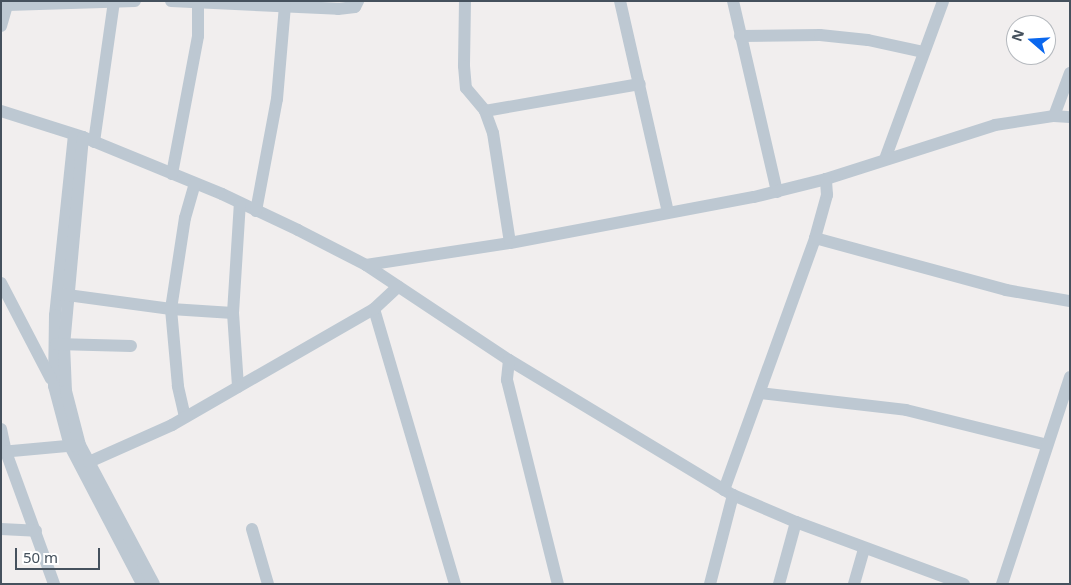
<!DOCTYPE html>
<style>
body{margin:0}
#map{position:relative;width:1071px;height:585px;overflow:hidden;background:#f1eeee;font-family:"Noto Sans",sans-serif}
div>[style]{position:absolute}
.minor>*{height:12px;margin:-6px;padding:0 6px;transform-origin:6px;border-radius:6px;background:#bdc8d2}
span{translate:-50% -50%;white-space:nowrap;text-align:center;line-height:1.15;-webkit-text-stroke:5px #fff;paint-order:stroke}
.frame{position:absolute;inset:0;border:2px solid #45515d;pointer-events:none}
.north{position:absolute;left:1006px;top:15px;width:50px;height:50px;box-sizing:border-box;background:#fff;border:1px solid #b5b9be;border-radius:50%;rotate:289deg;font-size:14px;font-weight:700;line-height:20px;text-align:center;color:#45515d}
.north::after{content:'';display:block;margin:auto;width:18px;height:22px;background:#0a67ee;clip-path:polygon(50% 0,100% 100%,50% 72%,0 100%)}
.scale{position:absolute;left:15px;top:548px;width:85px;height:22px;box-sizing:border-box;border:2px solid #45515d;border-top:0;padding-left:6px;font-size:15px;line-height:18px;white-space:nowrap;color:#45515d;-webkit-text-stroke:4px #fff;paint-order:stroke}
</style>
<div id="map">
<div class="minor">
<div style="left:171px;top:1px;width:167px;rotate:2.7deg"></div>
<div style="left:338px;top:9px;width:17px;rotate:-7deg"></div>
<div style="left:355px;top:7px;width:7px;rotate:-63deg"></div>
<div style="left:465px;top:1px;width:65px;rotate:90.9deg"></div>
<div style="left:464px;top:66px;width:22px;rotate:85deg"></div>
<div style="left:466px;top:88px;width:30px;rotate:50deg"></div>
<div style="left:485px;top:111px;width:23px;rotate:70deg"></div>
<div style="left:493px;top:133px;width:111px;rotate:81.2deg"></div>
<div style="left:620px;top:1px;width:216px;rotate:77.2deg"></div>
<div style="left:733px;top:1px;width:196px;rotate:77deg"></div>
<div style="left:7px;top:5px;width:128px;rotate:-1.8deg"></div>
<div style="left:1px;top:26px;width:26px;rotate:-74deg"></div>
<div style="left:740px;top:36px;width:80px;rotate:-0.7deg"></div>
<div style="left:820px;top:35px;width:48px;rotate:5.9deg"></div>
<div style="left:868px;top:40px;width:56px;rotate:12.3deg"></div>
<div style="left:1px;top:111px;width:86px;rotate:17.6deg"></div>
<div style="left:83px;top:137px;width:150px;rotate:22.3deg"></div>
<div style="left:222px;top:194px;width:84px;rotate:25.3deg"></div>
<div style="left:298px;top:230px;width:76px;rotate:27.2deg"></div>
<div style="left:366px;top:265px;width:172px;rotate:33.6deg"></div>
<div style="left:509px;top:360px;width:262px;rotate:31.1deg"></div>
<div style="left:733px;top:495px;width:69px;rotate:23.2deg"></div>
<div style="left:796px;top:522px;width:179px;rotate:20.3deg"></div>
<div style="left:485px;top:111px;width:157px;rotate:-9.9deg"></div>
<div style="left:1054px;top:116px;width:46px;rotate:-69.6deg"></div>
<div style="left:74px;top:135px;width:181px;rotate:96deg"></div>
<div style="left:55px;top:315px;width:71px;rotate:90.8deg"></div>
<div style="left:54px;top:386px;width:62px;rotate:75.1deg"></div>
<div style="left:70px;top:446px;width:156px;rotate:62.4deg"></div>
<div style="left:83px;top:137px;width:208px;rotate:95.2deg"></div>
<div style="left:64px;top:344px;width:47px;rotate:87.6deg"></div>
<div style="left:66px;top:391px;width:56px;rotate:75.5deg"></div>
<div style="left:80px;top:445px;width:157px;rotate:62deg"></div>
<div style="left:94px;top:142px;width:141px;rotate:-81.9deg"></div>
<div style="left:885px;top:159px;width:168px;rotate:-69.8deg"></div>
<div style="left:172px;top:174px;width:140px;rotate:-79.3deg"></div>
<div style="left:198px;top:36px;width:34px;rotate:-90deg"></div>
<div style="left:256px;top:211px;width:114px;rotate:-79.4deg"></div>
<div style="left:277px;top:99px;width:93px;rotate:-85.1deg"></div>
<div style="left:815px;top:238px;width:198px;rotate:15.2deg"></div>
<div style="left:1006px;top:290px;width:65px;rotate:9.8deg"></div>
<div style="left:366px;top:265px;width:146px;rotate:-8.7deg"></div>
<div style="left:510px;top:243px;width:248px;rotate:-10.7deg"></div>
<div style="left:754px;top:197px;width:74px;rotate:-14deg"></div>
<div style="left:826px;top:179px;width:177px;rotate:-17.7deg"></div>
<div style="left:995px;top:125px;width:60px;rotate:-8.7deg"></div>
<div style="left:1054px;top:116px;width:16px;rotate:4deg"></div>
<div style="left:1px;top:283px;width:108px;rotate:62.5deg"></div>
<div style="left:60px;top:294px;width:112px;rotate:7.7deg"></div>
<div style="left:171px;top:309px;width:62px;rotate:3.7deg"></div>
<div style="left:233px;top:313px;width:74px;rotate:86.1deg"></div>
<div style="left:374px;top:309px;width:287px;rotate:73.6deg"></div>
<div style="left:233px;top:313px;width:110px;rotate:-86.4deg"></div>
<div style="left:56px;top:344px;width:75px;rotate:1.5deg"></div>
<div style="left:509px;top:360px;width:20px;rotate:96deg"></div>
<div style="left:507px;top:380px;width:210px;rotate:76deg"></div>
<div style="left:760px;top:393px;width:147px;rotate:6.6deg"></div>
<div style="left:906px;top:410px;width:145px;rotate:13.9deg"></div>
<div style="left:185px;top:417px;width:32px;rotate:-103deg"></div>
<div style="left:178px;top:386px;width:77px;rotate:-95.2deg"></div>
<div style="left:171px;top:309px;width:92px;rotate:-81.3deg"></div>
<div style="left:185px;top:218px;width:35px;rotate:-74deg"></div>
<div style="left:1px;top:429px;width:24px;rotate:78deg"></div>
<div style="left:6px;top:452px;width:140px;rotate:70deg"></div>
<div style="left:1px;top:452px;width:77px;rotate:-5.2deg"></div>
<div style="left:89px;top:462px;width:91px;rotate:-24deg"></div>
<div style="left:172px;top:425px;width:233px;rotate:-29.9deg"></div>
<div style="left:374px;top:309px;width:33px;rotate:-43deg"></div>
<div style="left:724px;top:490px;width:268px;rotate:-70.1deg"></div>
<div style="left:815px;top:238px;width:45px;rotate:-74.4deg"></div>
<div style="left:827px;top:195px;width:16px;rotate:-94deg"></div>
<div style="left:1px;top:529px;width:35px;rotate:3deg"></div>
<div style="left:252px;top:529px;width:57px;rotate:73.8deg"></div>
<div style="left:710px;top:584px;width:92px;rotate:-75.5deg"></div>
<div style="left:779px;top:584px;width:64px;rotate:-74.7deg"></div>
<div style="left:854px;top:584px;width:37px;rotate:-74deg"></div>
<div style="left:1002px;top:584px;width:218px;rotate:-71.8deg"></div>
</div>
<div class="frame"></div>
<div class="north">N</div>
<div class="scale">50 m</div>
</div>
